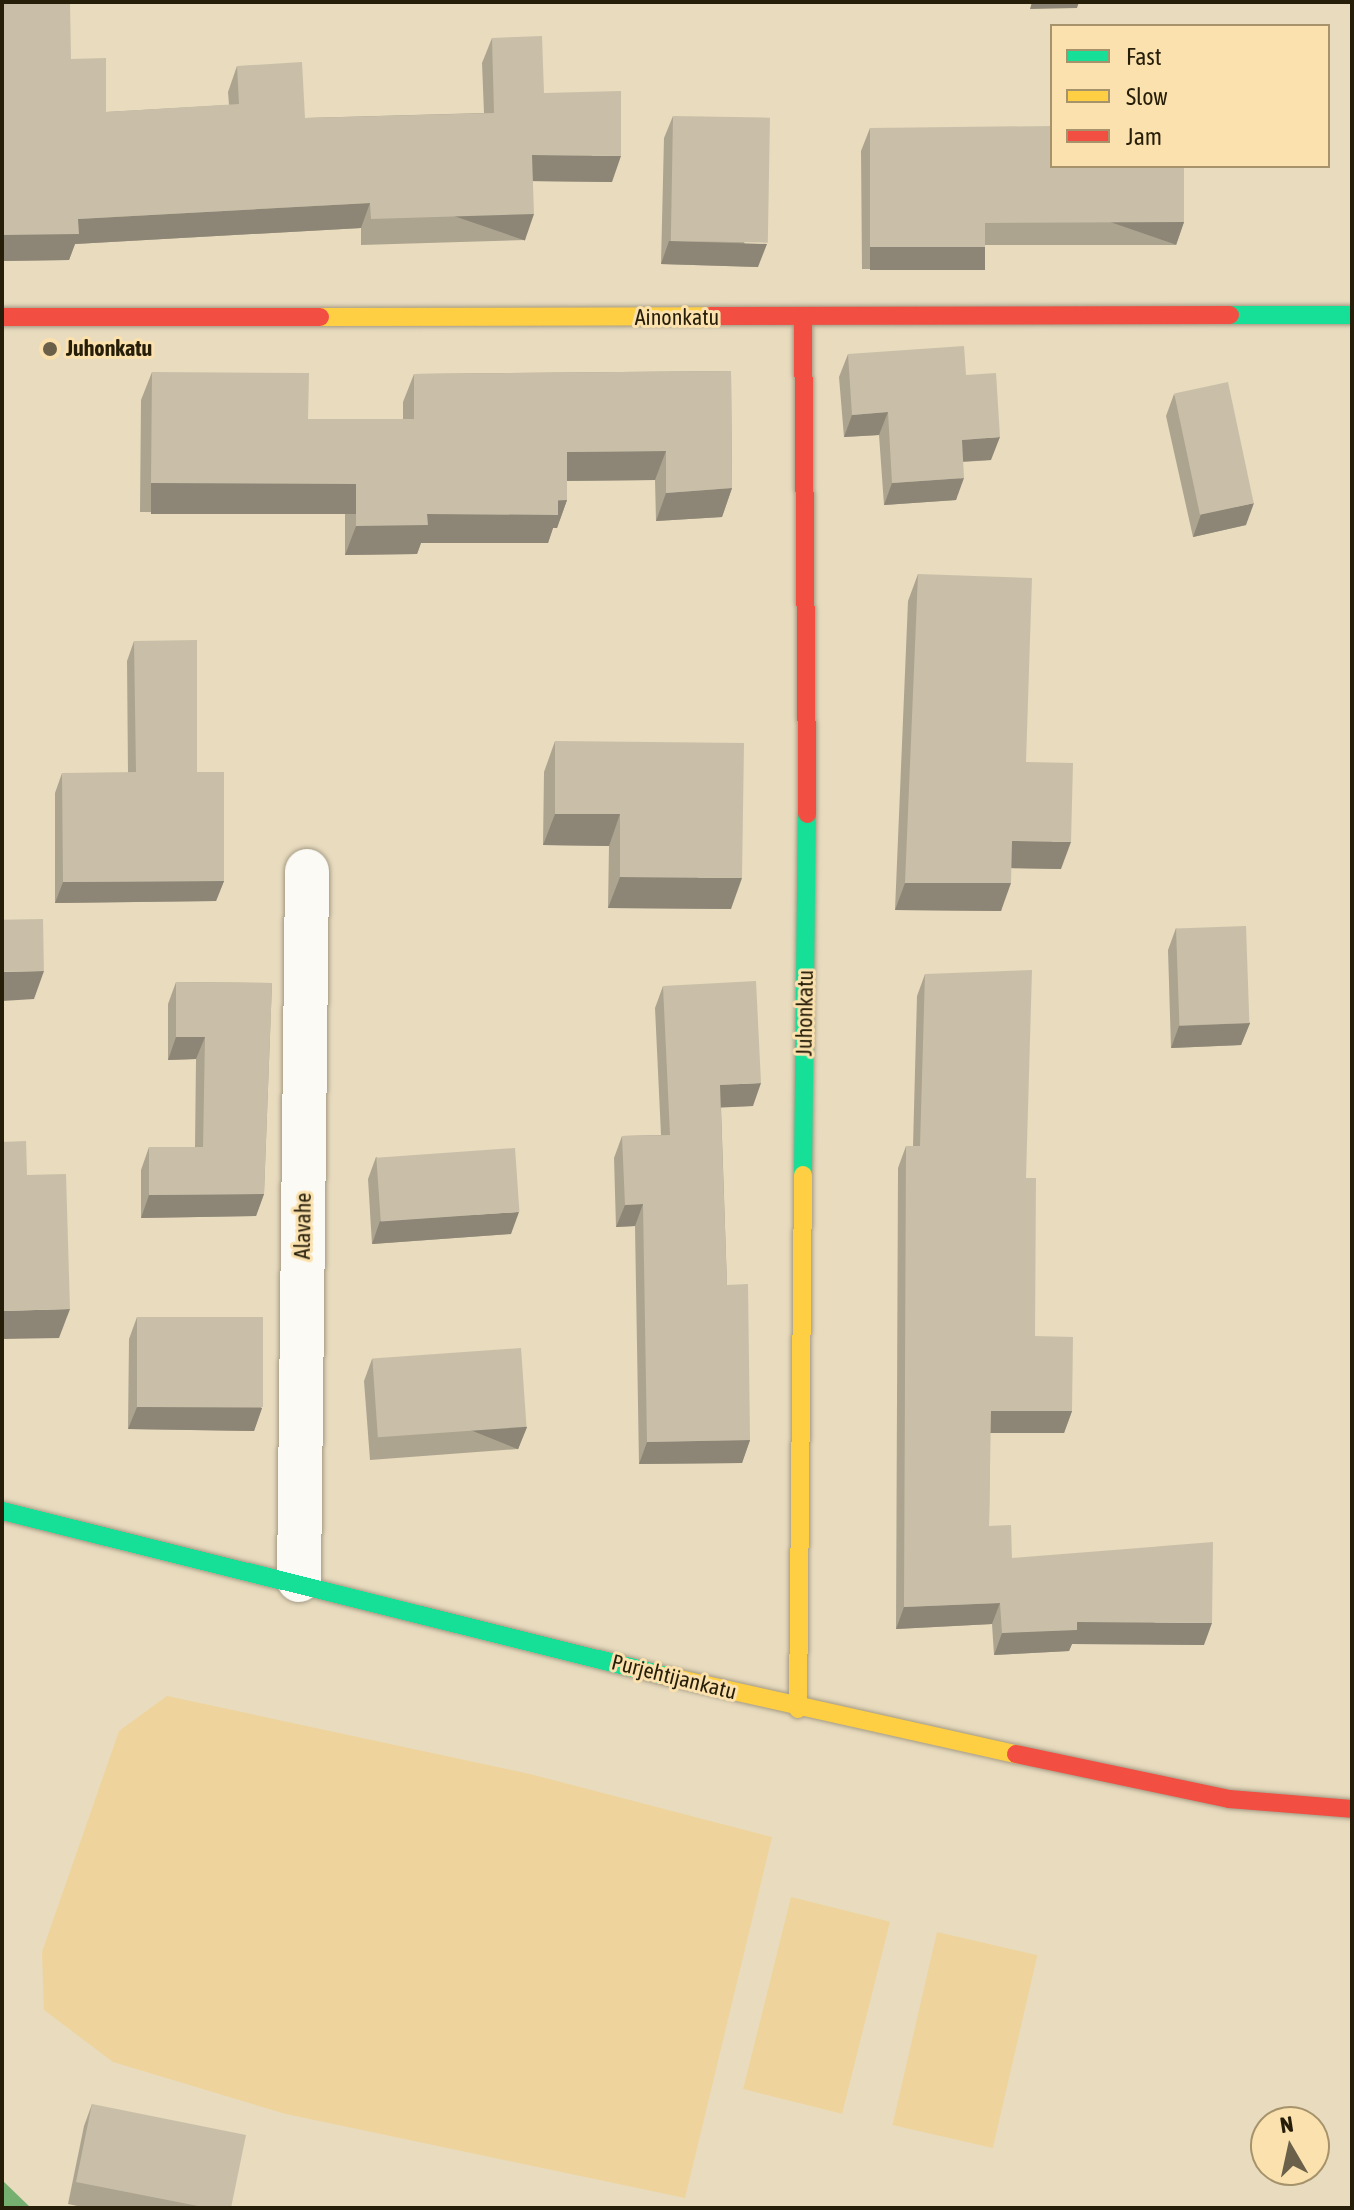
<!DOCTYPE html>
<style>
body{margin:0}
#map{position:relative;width:1354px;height:2210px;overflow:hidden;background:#e8dbbe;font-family:"Asap Condensed",sans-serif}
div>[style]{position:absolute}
.green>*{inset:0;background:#eed49c;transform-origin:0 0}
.water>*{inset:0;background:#76b070}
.roads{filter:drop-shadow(0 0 2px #a49b84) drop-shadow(0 0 2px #a49b84)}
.street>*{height:44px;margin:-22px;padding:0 22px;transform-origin:22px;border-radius:22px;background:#fcfaf5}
.fast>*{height:18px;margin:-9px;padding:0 9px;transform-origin:9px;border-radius:9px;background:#16e098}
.slow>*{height:18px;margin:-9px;padding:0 9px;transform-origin:9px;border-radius:9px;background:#ffcf43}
.jam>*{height:18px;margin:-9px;padding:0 9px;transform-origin:9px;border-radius:9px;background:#f24e42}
.wall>*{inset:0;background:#ada490}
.shaded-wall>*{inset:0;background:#8d8676;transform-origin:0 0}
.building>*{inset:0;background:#c9bfa8;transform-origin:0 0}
.dots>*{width:22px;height:22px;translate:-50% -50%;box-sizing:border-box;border:4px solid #fae1ad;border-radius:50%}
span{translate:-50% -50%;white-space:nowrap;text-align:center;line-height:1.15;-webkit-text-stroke:6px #fae1ad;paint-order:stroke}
.street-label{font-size:22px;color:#271e0a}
.poi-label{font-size:22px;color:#271e0a;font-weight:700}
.left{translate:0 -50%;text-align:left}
.frame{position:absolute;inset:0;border:4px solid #271e0a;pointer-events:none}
.legend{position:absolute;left:1050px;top:24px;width:280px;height:144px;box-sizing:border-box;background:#fae1ad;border:2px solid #a6936c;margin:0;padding:10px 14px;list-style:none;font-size:24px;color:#271e0a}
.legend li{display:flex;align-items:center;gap:16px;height:40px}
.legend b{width:40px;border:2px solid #a6936c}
.north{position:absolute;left:1250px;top:2106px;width:80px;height:80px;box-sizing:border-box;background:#fae1ad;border:2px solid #a6936c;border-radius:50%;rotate:351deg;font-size:22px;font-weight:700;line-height:32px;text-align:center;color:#271e0a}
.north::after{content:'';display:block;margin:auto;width:28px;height:36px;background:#6b6049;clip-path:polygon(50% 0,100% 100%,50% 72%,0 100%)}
</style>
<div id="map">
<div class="green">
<div style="clip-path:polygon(167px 1696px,530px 1774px,772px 1837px,685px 2198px,286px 2114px,113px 2062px,44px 2010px,42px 1952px,119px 1731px)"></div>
<div style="left:791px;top:1897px;width:102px;height:198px;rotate:14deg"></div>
<div style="left:937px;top:1932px;width:103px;height:198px;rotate:13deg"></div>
</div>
<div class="water">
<div style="clip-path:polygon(2px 2180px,31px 2208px,2px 2208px)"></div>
</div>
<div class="roads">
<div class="street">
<div style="left:299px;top:1580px;width:709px;rotate:-89.35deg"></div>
</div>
<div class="fast">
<div style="left:1230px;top:315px;width:122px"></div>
<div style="left:803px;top:1175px;width:361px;rotate:-89.4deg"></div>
<div style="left:2px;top:1511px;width:684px;rotate:13.96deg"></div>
</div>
<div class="slow">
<div style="left:320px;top:317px;width:390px;rotate:-0.1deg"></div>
<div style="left:666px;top:1676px;width:359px;rotate:12.6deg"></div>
<div style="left:798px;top:1709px;width:534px;rotate:-89.46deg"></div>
</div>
<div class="jam">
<div style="left:710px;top:316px;width:520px;rotate:-0.11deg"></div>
<div style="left:2px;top:317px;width:318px"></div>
<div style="left:803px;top:318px;width:496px;rotate:89.5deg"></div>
<div style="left:1016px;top:1754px;width:218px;rotate:11.9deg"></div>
<div style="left:1229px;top:1799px;width:123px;rotate:4.6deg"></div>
</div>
</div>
<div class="wall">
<div style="clip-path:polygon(2px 2px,71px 59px,106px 112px,229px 105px,228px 92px,237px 66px,305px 118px,484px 113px,482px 63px,492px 38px,544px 93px,612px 182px,533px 181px,525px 240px,361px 245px,361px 228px,75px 244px,69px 260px,2px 261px)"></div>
<div style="clip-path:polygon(673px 116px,758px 267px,661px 264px,664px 138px)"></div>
<div style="clip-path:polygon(870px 128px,1184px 222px,1176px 245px,985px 245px,977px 269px,862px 269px,861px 151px)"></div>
<div style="clip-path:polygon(848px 354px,966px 375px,991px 460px,963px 462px,956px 500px,884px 505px,879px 435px,844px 437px,839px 377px)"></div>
<div style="clip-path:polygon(731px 371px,732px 488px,722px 517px,656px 521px,655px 480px,567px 481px,567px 500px,557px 528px,553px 528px,548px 543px,421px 543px,417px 554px,345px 555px,345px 513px,140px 512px,141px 400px,152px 372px,308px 419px,403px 419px,403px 402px,414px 374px)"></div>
<div style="clip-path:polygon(1174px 394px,1246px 525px,1193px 537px,1166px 416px)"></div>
<div style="clip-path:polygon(918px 574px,1026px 762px,1061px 869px,1011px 868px,1001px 911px,895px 910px,908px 601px)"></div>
<div style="clip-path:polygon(134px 641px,197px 772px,224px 881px,216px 901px,55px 903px,55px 793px,62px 773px,128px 773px,127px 661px)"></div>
<div style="clip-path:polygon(555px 741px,731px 909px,608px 908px,609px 846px,543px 845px,544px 772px)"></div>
<div style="clip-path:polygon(1176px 928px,1250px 1023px,1241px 1045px,1171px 1048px,1168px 950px)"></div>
<div style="clip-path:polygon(925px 974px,1026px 1178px,1035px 1336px,1072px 1411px,1064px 1433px,990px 1433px,989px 1526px,1012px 1558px,1204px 1645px,1072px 1644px,1069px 1651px,994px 1655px,992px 1624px,896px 1629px,898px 1168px,906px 1146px,913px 1146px,917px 996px)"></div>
<div style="clip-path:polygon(176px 982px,272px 983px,264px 1194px,256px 1216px,141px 1218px,141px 1170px,149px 1147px,195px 1147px,196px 1059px,168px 1060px,168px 1004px)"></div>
<div style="clip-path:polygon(663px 986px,753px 1106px,721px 1107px,727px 1285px,750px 1440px,742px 1463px,639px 1464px,635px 1226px,616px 1227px,614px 1158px,622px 1136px,661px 1135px,655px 1008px)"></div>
<div style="clip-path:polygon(376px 1157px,511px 1234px,372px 1244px,368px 1179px)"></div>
<div style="clip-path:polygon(137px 1317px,262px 1408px,254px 1431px,128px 1429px,129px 1339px)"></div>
<div style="clip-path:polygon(372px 1359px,527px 1427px,518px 1449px,370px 1460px,364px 1381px)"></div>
<div style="clip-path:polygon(92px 2104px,231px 2208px,87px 2208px,68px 2204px,84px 2126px)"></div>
</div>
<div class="shaded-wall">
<div style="clip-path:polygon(1032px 2px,1079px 2px,1077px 8px,1030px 9px)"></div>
<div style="clip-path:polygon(532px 155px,621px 156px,612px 182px,523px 181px)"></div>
<div style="clip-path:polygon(370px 203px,361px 228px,75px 244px,69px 260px,2px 261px,2px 235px,78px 219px)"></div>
<div style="left:534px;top:214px;width:28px;height:163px;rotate:109deg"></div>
<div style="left:1184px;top:222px;width:24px;height:199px;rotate:109deg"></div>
<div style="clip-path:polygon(669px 241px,767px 244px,758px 267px,661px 264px)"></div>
<div style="left:870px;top:247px;width:115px;height:23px"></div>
<div style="clip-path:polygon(888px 412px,879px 435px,844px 437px,852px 415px)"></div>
<div style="clip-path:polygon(1000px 437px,991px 460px,953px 462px,962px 440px)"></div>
<div style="clip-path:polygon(666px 451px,655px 480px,556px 481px,567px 452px)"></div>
<div style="clip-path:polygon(964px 478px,956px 500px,884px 505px,892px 483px)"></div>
<div style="left:151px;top:483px;width:205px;height:31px"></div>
<div style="clip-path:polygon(732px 488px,722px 517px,656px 521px,666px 493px)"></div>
<div style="clip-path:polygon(567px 500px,557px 528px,553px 528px,548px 543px,421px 543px,417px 554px,345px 555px,356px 526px,427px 514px)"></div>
<div style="clip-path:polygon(1254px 503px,1246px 525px,1193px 537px,1201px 514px)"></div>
<div style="clip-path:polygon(555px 814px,620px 814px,609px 846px,543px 845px)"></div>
<div style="clip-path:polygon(1012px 841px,1071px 842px,1061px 869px,1002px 868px)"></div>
<div style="clip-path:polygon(620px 877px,742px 878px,731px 909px,608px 908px)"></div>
<div style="clip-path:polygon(224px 881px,216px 901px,55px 903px,63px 882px)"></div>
<div style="clip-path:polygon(905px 883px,1011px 883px,1001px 911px,895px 910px)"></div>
<div style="clip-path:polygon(44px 971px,34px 999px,2px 1001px,2px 972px)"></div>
<div style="clip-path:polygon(1250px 1023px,1241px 1045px,1171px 1048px,1179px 1026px)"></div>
<div style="clip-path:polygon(176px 1037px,205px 1037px,196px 1059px,168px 1060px)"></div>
<div style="clip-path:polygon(761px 1083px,753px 1106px,712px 1108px,720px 1085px)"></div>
<div style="clip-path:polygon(264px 1194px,256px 1216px,141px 1218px,149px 1195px)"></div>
<div style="clip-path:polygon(643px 1204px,635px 1226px,616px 1227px,625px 1205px)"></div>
<div style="clip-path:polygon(519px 1212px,511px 1234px,372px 1244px,380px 1221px)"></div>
<div style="clip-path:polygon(70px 1309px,59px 1338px,2px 1339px,2px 1311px)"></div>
<div style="clip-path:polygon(137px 1407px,262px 1408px,254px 1431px,128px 1429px)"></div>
<div style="clip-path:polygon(991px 1411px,1072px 1411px,1064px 1433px,983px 1433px)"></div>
<div style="left:527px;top:1427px;width:24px;height:149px;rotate:112deg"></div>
<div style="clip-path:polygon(750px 1440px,742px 1463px,639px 1464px,647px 1442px)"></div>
<div style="clip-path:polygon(1000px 1603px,992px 1624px,896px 1629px,904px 1607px)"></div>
<div style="clip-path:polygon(1077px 1622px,1212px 1623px,1204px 1645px,1072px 1644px,1069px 1651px,994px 1655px,1002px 1633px)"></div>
</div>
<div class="building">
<div style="clip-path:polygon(2px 2px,70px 2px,71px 59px,106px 58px,106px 112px,239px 104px,237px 66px,302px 62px,305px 118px,494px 113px,492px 38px,542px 36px,544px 93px,621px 91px,621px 156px,532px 155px,534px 214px,371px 219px,370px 203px,78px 219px,79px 234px,2px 235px)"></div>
<div style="left:673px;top:116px;width:97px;height:125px;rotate:1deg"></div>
<div style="clip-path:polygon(1052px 126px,1052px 166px,1184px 166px,1184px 222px,985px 223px,985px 247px,870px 247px,870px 128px)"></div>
<div style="clip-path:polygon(964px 346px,966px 375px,996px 373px,1000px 437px,962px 440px,964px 478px,892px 483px,888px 412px,852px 415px,848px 354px)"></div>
<div style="clip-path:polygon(731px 371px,732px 488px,666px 493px,666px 451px,567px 452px,567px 500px,558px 500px,558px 515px,427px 514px,428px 525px,356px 526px,356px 484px,151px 483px,152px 372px,309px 373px,308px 419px,414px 419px,414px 374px)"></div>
<div style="left:1228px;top:382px;width:124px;height:55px;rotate:78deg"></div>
<div style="clip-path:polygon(918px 574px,1032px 578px,1026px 762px,1073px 763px,1071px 842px,1012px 841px,1011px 883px,905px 883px)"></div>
<div style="clip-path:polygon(197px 640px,197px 772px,224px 772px,224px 881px,63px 882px,62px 773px,136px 772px,134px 641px)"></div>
<div style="clip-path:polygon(555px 741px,744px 743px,742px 878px,620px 877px,620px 814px,555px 814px)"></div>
<div style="left:43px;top:919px;width:52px;height:41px;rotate:89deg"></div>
<div style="left:1246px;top:926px;width:97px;height:70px;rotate:88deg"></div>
<div style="clip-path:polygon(1032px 970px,1026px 1178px,1036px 1178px,1035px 1336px,1073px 1337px,1072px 1411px,991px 1411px,989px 1526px,1011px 1525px,1012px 1558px,1213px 1542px,1212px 1623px,1077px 1622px,1077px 1630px,1002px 1633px,1000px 1603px,904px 1607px,906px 1146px,920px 1146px,925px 974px)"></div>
<div style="clip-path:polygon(756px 981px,761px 1083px,720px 1085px,727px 1285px,748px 1284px,750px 1440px,647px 1442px,643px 1204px,625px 1205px,622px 1136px,670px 1135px,663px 986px)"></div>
<div style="clip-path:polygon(176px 982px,272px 983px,264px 1194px,149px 1195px,149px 1147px,203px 1147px,205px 1037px,176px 1037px)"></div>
<div style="clip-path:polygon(26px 1141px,27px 1175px,66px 1174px,70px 1309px,2px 1311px,2px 1142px)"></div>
<div style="left:515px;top:1148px;width:64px;height:139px;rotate:86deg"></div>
<div style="left:137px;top:1317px;width:126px;height:90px"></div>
<div style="left:521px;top:1348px;width:79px;height:149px;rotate:86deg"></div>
<div style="clip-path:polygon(92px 2104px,246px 2135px,231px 2208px,208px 2208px,76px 2182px)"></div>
</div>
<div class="dots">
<div style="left:50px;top:349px;background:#6b6049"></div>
</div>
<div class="street-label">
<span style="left:677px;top:318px">Ainonkatu</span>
<span style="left:805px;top:1013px;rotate:-89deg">Juhonkatu</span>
<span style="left:303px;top:1226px;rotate:-89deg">Alavahe</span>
<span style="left:674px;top:1677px;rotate:14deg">Purjehtijankatu</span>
</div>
<div class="poi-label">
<span class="left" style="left:66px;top:349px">Juhonkatu</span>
</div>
<div class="frame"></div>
<ul class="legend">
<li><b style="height:10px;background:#16e098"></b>Fast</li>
<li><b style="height:10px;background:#ffcf43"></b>Slow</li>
<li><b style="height:10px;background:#f24e42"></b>Jam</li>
</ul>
<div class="north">N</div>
</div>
